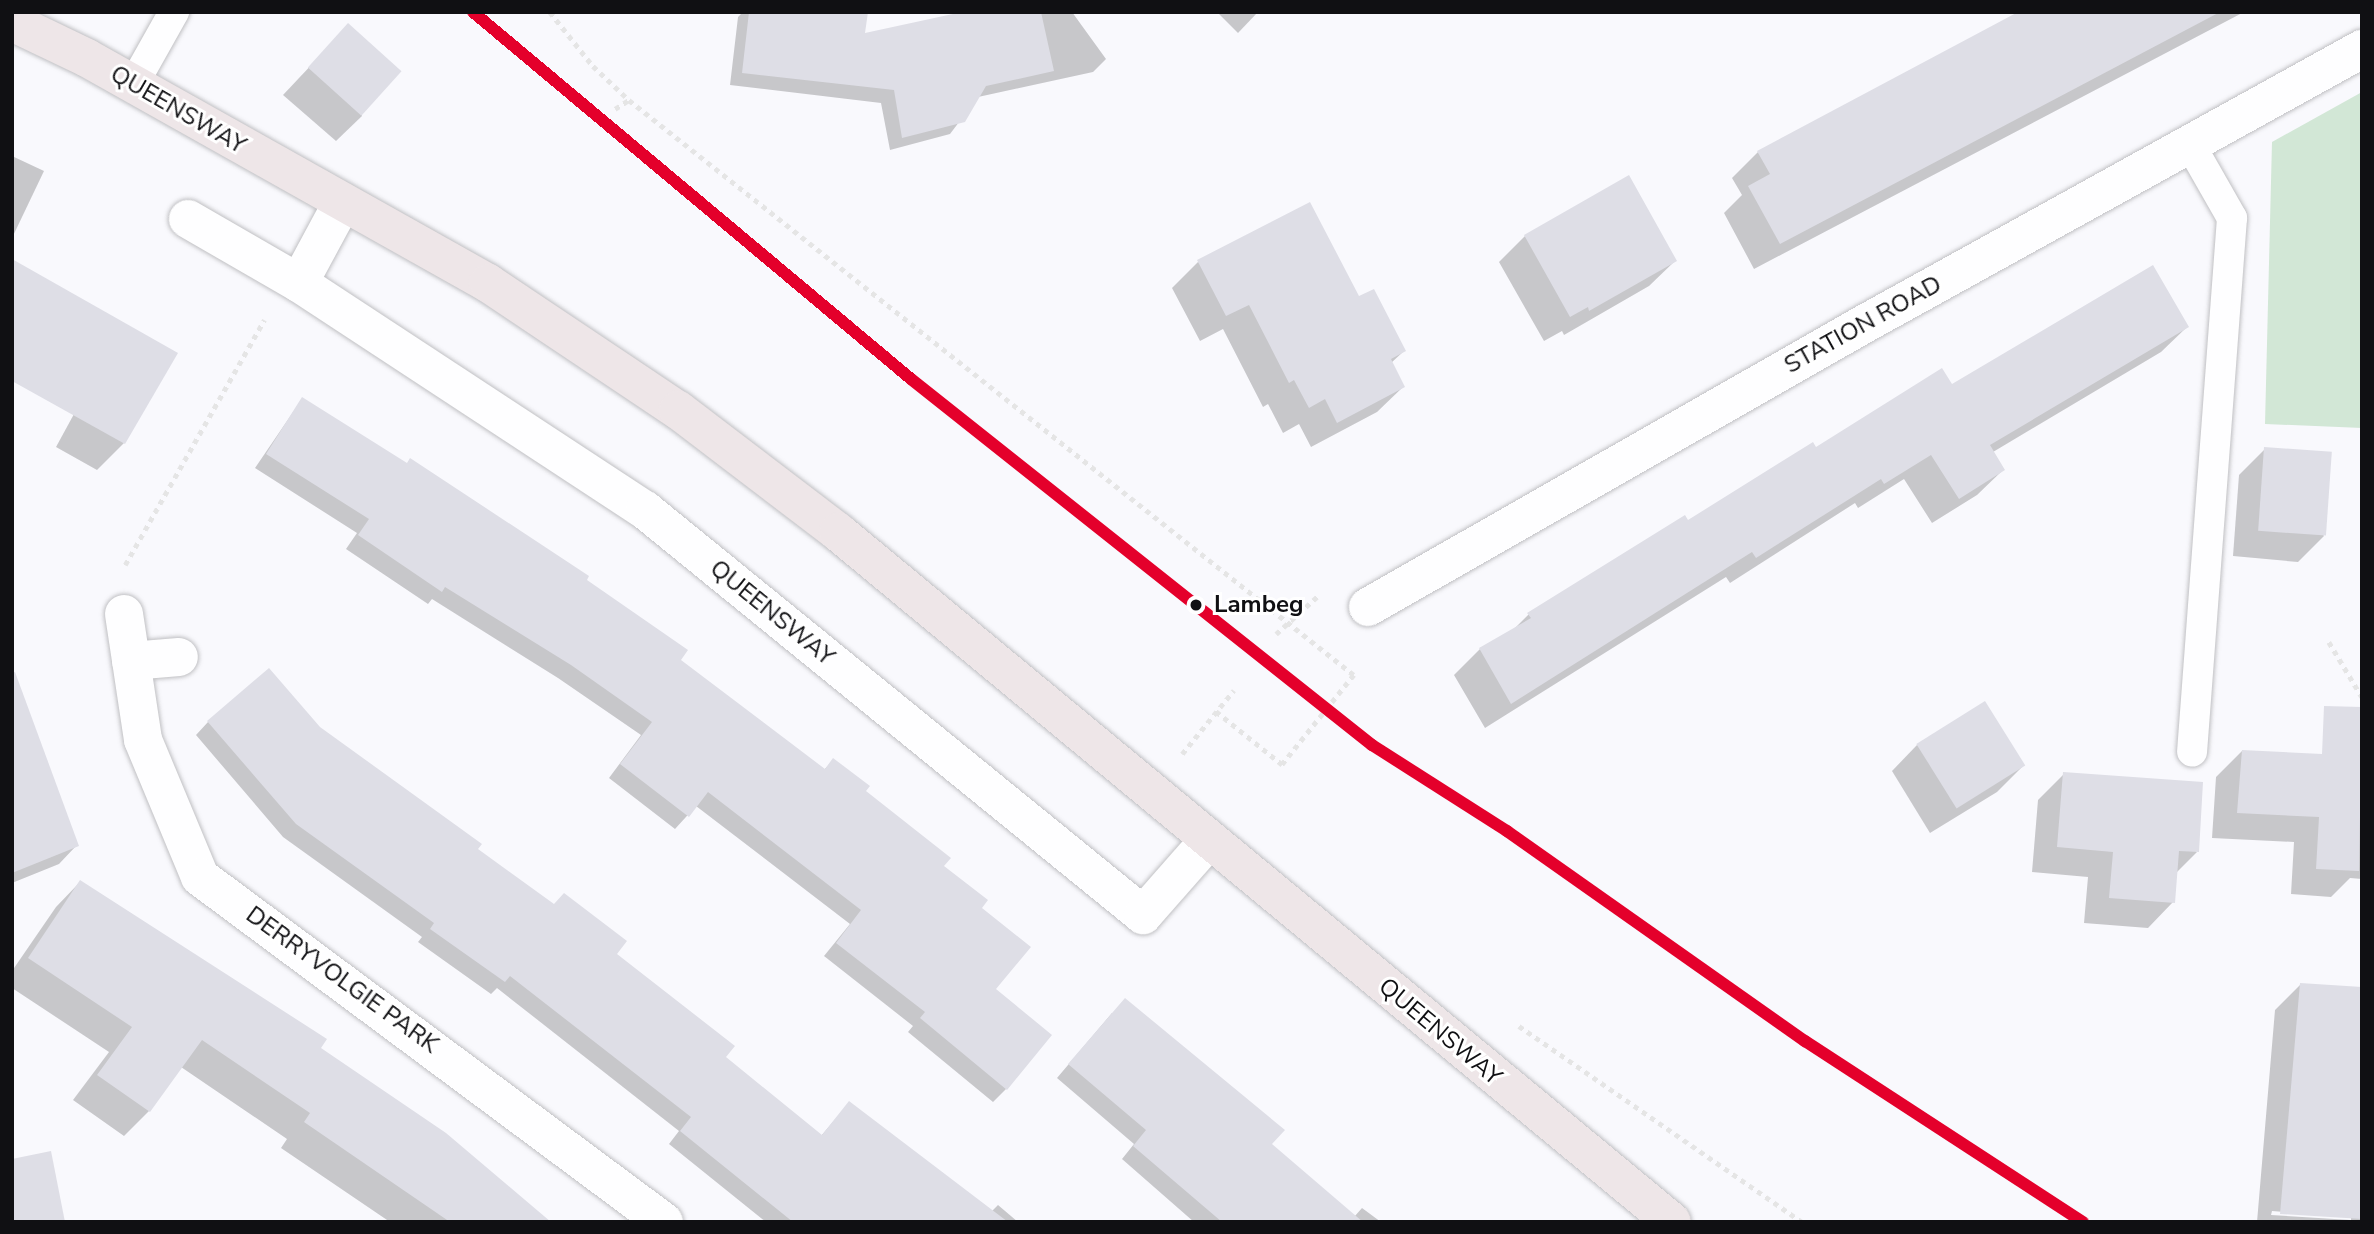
<!DOCTYPE html>
<style>
body{margin:0}
#map{position:relative;width:2374px;height:1234px;overflow:hidden;background:#f9f9fd;font-family:"Nunito Sans",sans-serif}
div>[style]{position:absolute}
.green>*{inset:0;background:#d2e7d6}
.shadow>*{inset:0;background:#0003}
.building>*{inset:0;background:#dedee6;transform-origin:0 0}
.path>*{height:4.5px;margin-top:-2.25px;transform-origin:0;background:repeating-linear-gradient(90deg,#e5e5e5 0 5px,transparent 0 10px)}
.roads{filter:drop-shadow(0 0 2px #c0c0c3) drop-shadow(0 0 2px #c0c0c3)}
.service>*{height:30px;margin:-15px;padding:0 15px;transform-origin:15px;border-radius:15px;background:#fefeff}
.minor>*{height:38px;margin:-19px;padding:0 19px;transform-origin:19px;border-radius:19px;background:#fefeff}
.trunk>*{height:38px;margin:-19px;padding:0 19px;transform-origin:19px;border-radius:19px;background:#eee6e8}
.rail-1>*{height:12px;margin:-6px;padding:0 6px;transform-origin:6px;border-radius:6px;background:#e4002b}
.dots>*{width:19px;height:19px;translate:-50% -50%;box-sizing:border-box;border:4px solid #fff;border-radius:50%}
span{translate:-50% -50%;white-space:nowrap;text-align:center;line-height:1.15;-webkit-text-stroke:6px #fff;paint-order:stroke}
.street-label{font-size:24px;color:#101013}
.stop-label{font-size:24px;color:#101013;font-weight:700}
.left{translate:0 -50%;text-align:left}
.frame{position:absolute;inset:0;border:14px solid #101013;pointer-events:none}
</style>
<div id="map">
<div class="green">
<div style="clip-path:polygon(2362px 92px,2362px 428px,2265px 424px,2272px 142px)"></div>
</div>
<div class="shadow">
<div style="clip-path:polygon(743px 12px,866px 12px,863px 36px,1023px 12px,1072px 12px,1106px 59px,1093px 72px,978px 97px,950px 134px,890px 150px,881px 103px,730px 85px,738px 17px)"></div>
<div style="clip-path:polygon(1217px 12px,1258px 12px,1238px 33px)"></div>
<div style="clip-path:polygon(2028px 12px,2244px 12px,1754px 269px,1724px 213px,1742px 195px,1732px 178px,1758px 152px)"></div>
<div style="clip-path:polygon(348px 26px,362px 116px,336px 141px,283px 95px)"></div>
<div style="clip-path:polygon(12px 156px,44px 171px,12px 238px)"></div>
<div style="clip-path:polygon(1525px 236px,1675px 261px,1649px 286px,1564px 335px,1562px 331px,1544px 341px,1499px 262px)"></div>
<div style="clip-path:polygon(1198px 262px,1358px 299px,1404px 351px,1391px 363px,1403px 387px,1377px 412px,1311px 447px,1299px 424px,1283px 433px,1268px 404px,1263px 407px,1223px 329px,1200px 341px,1172px 288px)"></div>
<div style="clip-path:polygon(2187px 327px,2161px 352px,1993px 452px,2003px 470px,1977px 495px,1932px 523px,1904px 479px,1858px 508px,1855px 503px,1730px 583px,1726px 577px,1485px 728px,1454px 675px,1480px 649px,1512px 631px,1529px 614px,1816px 450px,1952px 387px)"></div>
<div style="clip-path:polygon(175px 353px,124px 443px,97px 470px,56px 447px,74px 414px)"></div>
<div style="clip-path:polygon(302px 399px,584px 580px,678px 660px,824px 770px,833px 760px,942px 866px,980px 908px,1006px 1089px,993px 1102px,908px 1032px,913px 1026px,824px 956px,850px 924px,696px 806px,675px 829px,609px 778px,641px 735px,558px 678px,432px 599px,428px 604px,346px 549px,357px 533px,255px 468px)"></div>
<div style="clip-path:polygon(2265px 449px,2324px 536px,2298px 562px,2233px 556px,2239px 475px)"></div>
<div style="clip-path:polygon(12px 652px,16px 730px,77px 845px,59px 864px,12px 883px)"></div>
<div style="clip-path:polygon(208px 722px,319px 728px,615px 955px,723px 1058px,821px 1136px,849px 1103px,991px 1212px,998px 1205px,1018px 1222px,766px 1222px,669px 1144px,679px 1131px,497px 988px,491px 994px,418px 942px,422px 937px,283px 837px,196px 735px)"></div>
<div style="clip-path:polygon(1917px 745px,2023px 766px,1997px 792px,1930px 833px,1892px 771px)"></div>
<div style="clip-path:polygon(2242px 751px,2362px 757px,2362px 879px,2350px 878px,2331px 897px,2291px 894px,2294px 842px,2212px 838px,2216px 777px)"></div>
<div style="clip-path:polygon(2064px 774px,2197px 852px,2176px 873px,2173px 902px,2148px 928px,2084px 923px,2088px 877px,2032px 872px,2038px 800px)"></div>
<div style="clip-path:polygon(80px 882px,318px 1048px,549px 1222px,390px 1222px,281px 1148px,287px 1139px,181px 1067px,149px 1111px,124px 1136px,73px 1100px,109px 1052px,12px 988px,12px 971px,56px 907px)"></div>
<div style="clip-path:polygon(evenodd,2301px 984px,2362px 989px,2362px 1222px,2257px 1222px,2275px 1010px,2301px 984px,2272px 1211px,2351px 1217px,2351px 1220px,2271px 1215px,2272px 1211px)"></div>
<div style="clip-path:polygon(1112px 1013px,1354px 1217px,1362px 1208px,1381px 1222px,1194px 1222px,1122px 1159px,1134px 1144px,1057px 1078px)"></div>
</div>
<div class="building">
<div style="clip-path:polygon(749px 12px,868px 12px,865px 33px,962px 12px,1041px 12px,1054px 71px,986px 86px,965px 122px,902px 138px,894px 90px,742px 73px)"></div>
<div style="clip-path:polygon(2018px 12px,2220px 12px,1780px 244px,1748px 186px,1770px 174px,1757px 151px)"></div>
<div style="left:348px;top:23px;width:72px;height:60px;rotate:42deg"></div>
<div style="clip-path:polygon(1629px 175px,1677px 261px,1589px 311px,1588px 307px,1570px 317px,1524px 235px)"></div>
<div style="clip-path:polygon(1310px 202px,1359px 296px,1374px 289px,1406px 351px,1391px 359px,1405px 387px,1337px 423px,1325px 399px,1309px 408px,1294px 380px,1289px 383px,1249px 305px,1226px 316px,1197px 260px)"></div>
<div style="clip-path:polygon(12px 259px,178px 353px,125px 444px,12px 381px)"></div>
<div style="clip-path:polygon(2153px 265px,2189px 327px,1990px 445px,2005px 470px,1959px 499px,1931px 455px,1884px 484px,1881px 479px,1756px 558px,1752px 552px,1511px 704px,1479px 648px,1531px 618px,1527px 613px,1685px 515px,1688px 520px,1813px 442px,1816px 447px,1942px 368px,1952px 384px)"></div>
<div style="clip-path:polygon(302px 397px,407px 463px,410px 458px,589px 576px,587px 580px,688px 650px,681px 660px,825px 769px,833px 758px,870px 786px,866px 791px,951px 858px,944px 866px,988px 900px,982px 908px,1031px 947px,996px 989px,1052px 1035px,1007px 1090px,920px 1018px,925px 1012px,836px 943px,861px 910px,708px 792px,689px 817px,620px 764px,652px 722px,571px 665px,445px 587px,442px 592px,358px 535px,369px 519px,266px 454px)"></div>
<div style="left:2264px;top:447px;width:68px;height:84px;rotate:4deg"></div>
<div style="clip-path:polygon(269px 668px,320px 727px,482px 844px,478px 849px,554px 904px,564px 893px,627px 941px,617px 954px,735px 1046px,726px 1057px,822px 1135px,849px 1101px,1008px 1222px,793px 1222px,680px 1131px,691px 1117px,510px 976px,505px 982px,430px 929px,434px 923px,296px 824px,207px 721px)"></div>
<div style="clip-path:polygon(15px 672px,79px 846px,12px 873px,12px 673px)"></div>
<div style="left:1985px;top:701px;width:76px;height:81px;rotate:58deg"></div>
<div style="clip-path:polygon(2324px 706px,2362px 707px,2359px 871px,2316px 869px,2319px 817px,2237px 813px,2242px 750px,2322px 754px)"></div>
<div style="clip-path:polygon(2063px 772px,2203px 782px,2199px 852px,2179px 851px,2175px 903px,2109px 898px,2113px 852px,2057px 847px)"></div>
<div style="clip-path:polygon(80px 880px,327px 1039px,321px 1048px,446px 1133px,551px 1222px,450px 1222px,304px 1122px,310px 1113px,202px 1040px,150px 1112px,97px 1075px,132px 1027px,28px 958px)"></div>
<div style="clip-path:polygon(2300px 983px,2362px 987px,2362px 1219px,2280px 1214px)"></div>
<div style="clip-path:polygon(1125px 998px,1285px 1130px,1272px 1144px,1363px 1222px,1222px 1222px,1133px 1146px,1146px 1130px,1068px 1064px)"></div>
<div style="clip-path:polygon(51px 1151px,65px 1222px,12px 1222px,12px 1159px)"></div>
</div>
<div class="path">
<div style="left:550px;top:12px;width:69px;rotate:51.5deg"></div>
<div style="left:593px;top:66px;width:50px;rotate:43.4deg"></div>
<div style="left:629px;top:100px;width:925px;rotate:38.42deg"></div>
<div style="left:1354px;top:675px;width:115px;rotate:128.7deg"></div>
<div style="left:1282px;top:765px;width:85px;rotate:-141.2deg"></div>
<div style="left:615px;top:109px;width:17px;rotate:-33deg"></div>
<div style="left:125px;top:565px;width:282px;rotate:-60.4deg"></div>
<div style="left:1276px;top:634px;width:58px;rotate:-42.2deg"></div>
<div style="left:2329px;top:642px;width:64px;rotate:59deg"></div>
<div style="left:1182px;top:754px;width:82px;rotate:-50.9deg"></div>
<div style="left:1519px;top:1026px;width:344px;rotate:34.7deg"></div>
</div>
<div class="roads">
<div class="service">
<div style="left:133px;top:85px;width:84px;rotate:-60.7deg"></div>
<div style="left:2191px;top:146px;width:83px;rotate:60.3deg"></div>
<div style="left:2232px;top:218px;width:535px;rotate:94.28deg"></div>
</div>
<div class="minor">
<div style="left:188px;top:219px;width:128px;rotate:30deg"></div>
<div style="left:299px;top:283px;width:414px;rotate:33.3deg"></div>
<div style="left:645px;top:510px;width:642px;rotate:39.12deg"></div>
<div style="left:1143px;top:915px;width:100px;rotate:-48.7deg"></div>
<div style="left:299px;top:283px;width:91px;rotate:-61.7deg"></div>
<div style="left:1368px;top:607px;width:573px;rotate:-29.7deg"></div>
<div style="left:1866px;top:323px;width:567px;rotate:-28.92deg"></div>
<div style="left:124px;top:614px;width:127px;rotate:81.4deg"></div>
<div style="left:143px;top:740px;width:148px;rotate:67.4deg"></div>
<div style="left:200px;top:877px;width:578px;rotate:36.63deg"></div>
<div style="left:131px;top:661px;width:48px;rotate:-4.8deg"></div>
</div>
<div class="trunk">
<div style="left:12px;top:22px;width:83px;rotate:25.6deg"></div>
<div style="left:87px;top:58px;width:460px;rotate:29.3deg"></div>
<div style="left:488px;top:283px;width:229px;rotate:33.8deg"></div>
<div style="left:678px;top:410px;width:201px;rotate:37.3deg"></div>
<div style="left:838px;top:532px;width:1082px;rotate:39.6deg"></div>
</div>
</div>
<div class="rail-1">
<div style="left:473px;top:12px;width:571px;rotate:39.96deg"></div>
<div style="left:911px;top:379px;width:589px;rotate:38.45deg"></div>
<div style="left:1372px;top:745px;width:160px;rotate:32.5deg"></div>
<div style="left:1507px;top:831px;width:365px;rotate:35.2deg"></div>
<div style="left:1805px;top:1041px;width:332px;rotate:33.1deg"></div>
</div>
<div class="dots">
<div style="left:1196px;top:605px;background:#101013"></div>
</div>
<div class="street-label">
<span style="left:178px;top:110px;rotate:30deg">QUEENSWAY</span>
<span style="left:1863px;top:325px;rotate:-29deg">STATION ROAD</span>
<span style="left:772px;top:613px;rotate:39deg">QUEENSWAY</span>
<span style="left:342px;top:980px;rotate:36deg">DERRYVOLGIE PARK</span>
<span style="left:1440px;top:1032px;rotate:40deg">QUEENSWAY</span>
</div>
<div class="stop-label">
<span class="left" style="left:1214px;top:605px">Lambeg</span>
</div>
<div class="frame"></div>
</div>
